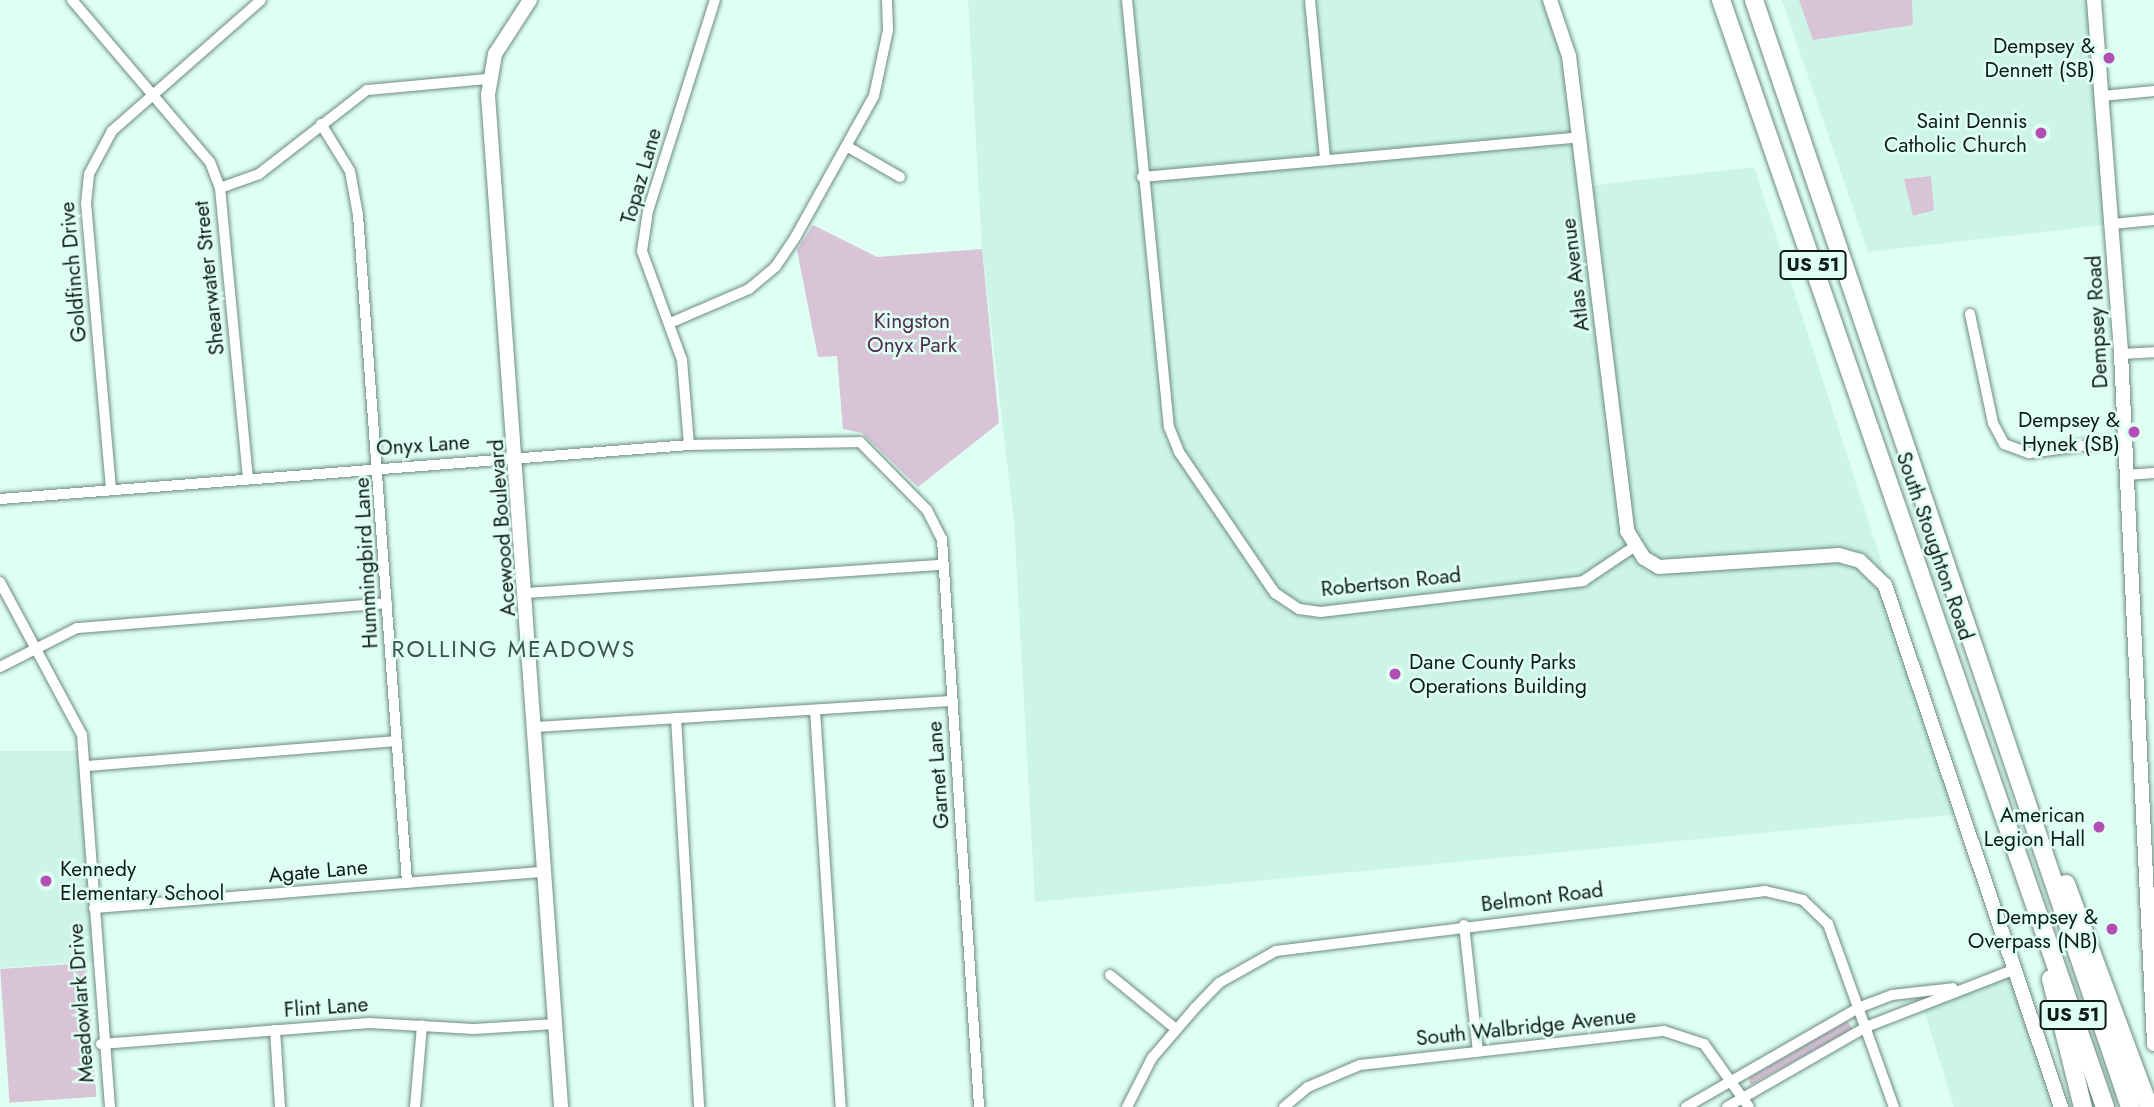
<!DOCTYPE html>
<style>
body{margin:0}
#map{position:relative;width:2154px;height:1107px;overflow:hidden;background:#dffff3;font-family:Jost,sans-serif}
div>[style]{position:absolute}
.built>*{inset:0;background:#cdf5e7}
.green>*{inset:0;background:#d8c3d7;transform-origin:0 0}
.roads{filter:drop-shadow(0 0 2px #6e8b81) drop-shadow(0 0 2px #6e8b81)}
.minor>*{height:10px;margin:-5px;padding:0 5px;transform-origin:5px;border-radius:5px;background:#fff}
.tertiary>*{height:14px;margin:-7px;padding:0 7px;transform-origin:7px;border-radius:7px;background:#fff}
.primary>*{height:18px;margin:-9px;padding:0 9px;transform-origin:9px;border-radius:9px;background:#fff}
.dots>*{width:19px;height:19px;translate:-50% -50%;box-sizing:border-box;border:4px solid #dffff3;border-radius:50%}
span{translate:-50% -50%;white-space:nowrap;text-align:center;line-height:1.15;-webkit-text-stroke:5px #dffff3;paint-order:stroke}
.shield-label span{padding:2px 5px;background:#dffff3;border:2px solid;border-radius:5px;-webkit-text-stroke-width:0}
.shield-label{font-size:19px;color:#0f1b17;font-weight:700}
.poi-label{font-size:21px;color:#0f1b17}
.right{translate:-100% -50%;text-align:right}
.left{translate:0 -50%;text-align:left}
.street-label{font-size:21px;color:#0f1b17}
.park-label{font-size:21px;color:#502b50}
.neighbourhood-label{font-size:23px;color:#39544b;letter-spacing:2px}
</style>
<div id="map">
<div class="built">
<div style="clip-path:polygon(968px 0,1550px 0,1568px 51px,1586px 186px,1754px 167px,1963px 814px,1035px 902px,1014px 522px,982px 249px)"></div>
<div style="clip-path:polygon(1782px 0,2094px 0,2112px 224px,1868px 252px)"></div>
<div style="clip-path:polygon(0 751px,84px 751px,97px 961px,0 968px)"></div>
<div style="clip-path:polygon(2013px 970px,2061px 1107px,1954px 1107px,1921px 1000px)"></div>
</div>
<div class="green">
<div style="clip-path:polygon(1799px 0,1912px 0,1913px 25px,1813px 40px)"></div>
<div style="clip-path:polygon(1931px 176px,1934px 210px,1913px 216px,1904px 179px)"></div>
<div style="clip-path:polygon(813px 225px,877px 257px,982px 249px,999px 423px,918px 487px,862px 433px,843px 429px,837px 356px,818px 357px,797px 250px)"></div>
<div style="left:87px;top:963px;width:134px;height:87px;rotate:86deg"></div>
<div style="clip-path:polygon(1847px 1021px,1853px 1029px,1750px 1085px,1749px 1078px)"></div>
</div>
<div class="roads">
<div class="minor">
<div style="left:72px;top:0;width:213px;rotate:49.6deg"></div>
<div style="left:210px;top:162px;width:28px;rotate:69deg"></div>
<div style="left:220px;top:188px;width:291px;rotate:84.5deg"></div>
<div style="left:1127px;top:0;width:429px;rotate:84.4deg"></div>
<div style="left:1169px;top:427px;width:27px;rotate:68deg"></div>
<div style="left:1179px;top:452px;width:171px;rotate:55.8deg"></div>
<div style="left:1275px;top:593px;width:29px;rotate:34deg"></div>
<div style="left:1299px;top:609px;width:22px;rotate:8deg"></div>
<div style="left:1321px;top:612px;width:264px;rotate:-6.7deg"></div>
<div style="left:1583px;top:581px;width:63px;rotate:-33.9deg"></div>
<div style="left:1310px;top:0;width:161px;rotate:84.6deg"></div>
<div style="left:2102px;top:96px;width:52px;rotate:-5.5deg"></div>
<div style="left:321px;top:124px;width:55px;rotate:58.3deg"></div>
<div style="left:350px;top:171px;width:45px;rotate:79.7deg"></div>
<div style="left:358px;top:215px;width:670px;rotate:85.8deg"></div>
<div style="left:848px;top:147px;width:60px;rotate:30deg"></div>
<div style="left:1142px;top:177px;width:440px;rotate:-5.2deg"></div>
<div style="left:220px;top:188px;width:41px;rotate:-19.7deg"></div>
<div style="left:259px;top:174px;width:137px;rotate:-37.9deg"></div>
<div style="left:367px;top:90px;width:121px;rotate:-5.2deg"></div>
<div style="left:2112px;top:224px;width:42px;rotate:-5.4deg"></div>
<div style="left:1970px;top:314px;width:111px;rotate:78.1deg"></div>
<div style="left:1993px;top:423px;width:24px;rotate:62deg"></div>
<div style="left:2004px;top:444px;width:27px;rotate:20deg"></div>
<div style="left:2029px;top:453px;width:97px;rotate:-7.7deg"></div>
<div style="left:670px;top:323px;width:86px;rotate:-23.3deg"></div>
<div style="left:749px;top:289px;width:35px;rotate:-40deg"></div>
<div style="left:776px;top:266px;width:36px;rotate:-56deg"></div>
<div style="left:796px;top:236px;width:160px;rotate:-60.9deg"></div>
<div style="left:874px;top:96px;width:67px;rotate:-78deg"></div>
<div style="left:888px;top:30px;width:30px;rotate:-92deg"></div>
<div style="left:2121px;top:354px;width:33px;rotate:-3deg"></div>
<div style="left:689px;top:445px;width:85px;rotate:-94.7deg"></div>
<div style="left:682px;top:360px;width:116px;rotate:-110.2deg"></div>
<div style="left:642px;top:251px;width:40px;rotate:-81.5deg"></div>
<div style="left:648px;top:211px;width:221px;rotate:-72.4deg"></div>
<div style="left:2126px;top:475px;width:28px;rotate:-4deg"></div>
<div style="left:111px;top:489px;width:287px;rotate:-95deg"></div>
<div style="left:86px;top:203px;width:29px;rotate:-84deg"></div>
<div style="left:89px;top:174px;width:49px;rotate:-61.9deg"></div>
<div style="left:112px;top:131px;width:198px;rotate:-41.3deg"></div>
<div style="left:0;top:499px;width:691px;rotate:-4.48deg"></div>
<div style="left:689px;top:445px;width:171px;rotate:-1deg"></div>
<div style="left:860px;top:442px;width:95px;rotate:45.4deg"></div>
<div style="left:927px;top:510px;width:33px;rotate:63deg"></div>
<div style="left:942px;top:539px;width:569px;rotate:86.27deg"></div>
<div style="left:0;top:582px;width:174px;rotate:61.8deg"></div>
<div style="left:82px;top:735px;width:373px;rotate:85.7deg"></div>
<div style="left:528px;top:593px;width:417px;rotate:-3.9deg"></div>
<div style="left:0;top:667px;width:86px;rotate:-26.9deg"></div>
<div style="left:77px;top:628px;width:311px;rotate:-4.6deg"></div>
<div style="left:815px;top:710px;width:398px;rotate:86.3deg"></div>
<div style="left:676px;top:718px;width:390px;rotate:86.6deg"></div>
<div style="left:537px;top:727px;width:417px;rotate:-3.6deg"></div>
<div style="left:86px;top:766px;width:310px;rotate:-4.6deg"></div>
<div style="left:94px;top:908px;width:452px;rotate:-4.6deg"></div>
<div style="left:1464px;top:925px;width:127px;rotate:83.7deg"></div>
<div style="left:1110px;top:975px;width:85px;rotate:39.3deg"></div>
<div style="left:275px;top:1030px;width:77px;rotate:86.3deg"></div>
<div style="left:101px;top:1044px;width:269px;rotate:-4.5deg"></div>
<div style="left:369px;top:1023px;width:105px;rotate:3.3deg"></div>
<div style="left:474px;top:1029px;width:81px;rotate:-3.5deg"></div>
<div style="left:415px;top:1107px;width:82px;rotate:-85.1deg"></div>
<div style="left:1127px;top:1107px;width:55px;rotate:-63deg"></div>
<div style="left:1152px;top:1058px;width:66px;rotate:-49.3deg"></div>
<div style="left:1195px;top:1008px;width:35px;rotate:-46deg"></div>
<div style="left:1219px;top:983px;width:65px;rotate:-29.3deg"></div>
<div style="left:1276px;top:951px;width:493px;rotate:-7deg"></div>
<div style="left:1765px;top:891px;width:39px;rotate:13deg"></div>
<div style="left:1803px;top:900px;width:35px;rotate:44deg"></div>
<div style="left:1828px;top:924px;width:195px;rotate:70.2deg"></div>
<div style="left:1284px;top:1107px;width:31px;rotate:-40deg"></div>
<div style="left:1308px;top:1087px;width:56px;rotate:-22.9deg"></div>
<div style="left:1360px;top:1065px;width:306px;rotate:-6.4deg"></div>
<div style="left:1664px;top:1031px;width:42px;rotate:18deg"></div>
<div style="left:1704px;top:1044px;width:77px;rotate:54.5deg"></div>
<div style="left:1686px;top:1107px;width:198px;rotate:-29.9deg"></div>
<div style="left:1858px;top:1008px;width:36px;rotate:-21deg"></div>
<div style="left:1892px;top:995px;width:61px;rotate:-6.5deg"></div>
<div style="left:1727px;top:1107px;width:160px;rotate:-29.9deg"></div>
<div style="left:1866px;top:1027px;width:158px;rotate:-21.2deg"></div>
</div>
<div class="tertiary">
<div style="left:530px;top:0;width:64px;rotate:122.9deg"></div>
<div style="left:495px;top:54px;width:42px;rotate:99.7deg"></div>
<div style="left:488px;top:95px;width:1015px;rotate:85.87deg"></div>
<div style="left:1550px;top:0;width:59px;rotate:71.3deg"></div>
<div style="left:1569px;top:56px;width:479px;rotate:83deg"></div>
<div style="left:1627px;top:531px;width:32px;rotate:58deg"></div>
<div style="left:1644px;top:558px;width:17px;rotate:31deg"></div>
<div style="left:1659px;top:567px;width:180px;rotate:-3.8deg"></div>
<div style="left:1839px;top:555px;width:22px;rotate:16deg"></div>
<div style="left:1860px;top:561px;width:35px;rotate:44deg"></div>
<div style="left:1885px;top:585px;width:551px;rotate:71.37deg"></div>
<div style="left:2094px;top:0;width:355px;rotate:85.6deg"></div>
<div style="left:2121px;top:354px;width:691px;rotate:87.26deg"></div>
</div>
<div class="primary">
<div style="left:1721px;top:0;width:1172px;rotate:70.87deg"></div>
<div style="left:1754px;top:0;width:1169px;rotate:71.24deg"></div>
<div style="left:2066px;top:884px;width:238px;rotate:69.6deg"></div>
<div style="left:2051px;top:979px;width:132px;rotate:76deg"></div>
</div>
</div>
<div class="dots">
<div style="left:2109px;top:58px;background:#b24eb4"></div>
<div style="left:2041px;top:133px;background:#b24eb4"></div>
<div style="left:2134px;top:432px;background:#b24eb4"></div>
<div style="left:1395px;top:674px;background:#b24eb4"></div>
<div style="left:2099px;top:827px;background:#b24eb4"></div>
<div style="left:46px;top:881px;background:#b24eb4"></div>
<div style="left:2112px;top:929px;background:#b24eb4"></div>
</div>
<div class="shield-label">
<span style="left:1813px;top:265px">US 51</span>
<span style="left:2073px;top:1015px">US 51</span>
</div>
<div class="poi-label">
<span class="right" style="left:2095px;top:58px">Dempsey &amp;<br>Dennett (SB)</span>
<span class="right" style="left:2027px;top:133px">Saint Dennis<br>Catholic Church</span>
<span class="right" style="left:2120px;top:432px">Dempsey &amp;<br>Hynek (SB)</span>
<span class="left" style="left:1409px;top:674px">Dane County Parks<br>Operations Building</span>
<span class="right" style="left:2085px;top:827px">American<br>Legion Hall</span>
<span class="left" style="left:60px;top:881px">Kennedy<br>Elementary School</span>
<span class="right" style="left:2098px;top:929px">Dempsey &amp;<br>Overpass (NB)</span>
</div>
<div class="street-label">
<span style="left:641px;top:176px;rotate:-74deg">Topaz Lane</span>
<span style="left:73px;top:272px;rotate:-95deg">Goldfinch Drive</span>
<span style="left:1575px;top:275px;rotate:-97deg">Atlas Avenue</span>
<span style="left:209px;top:278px;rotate:-96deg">Shearwater Street</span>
<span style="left:2097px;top:322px;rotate:-93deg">Dempsey Road</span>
<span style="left:423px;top:445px;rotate:-4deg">Onyx Lane</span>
<span style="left:502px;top:528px;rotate:-94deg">Acewood Boulevard</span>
<span style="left:1935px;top:546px;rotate:71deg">South Stoughton Road</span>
<span style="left:366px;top:563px;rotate:-93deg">Hummingbird Lane</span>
<span style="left:1391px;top:582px;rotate:-6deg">Robertson Road</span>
<span style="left:938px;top:775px;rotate:-94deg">Garnet Lane</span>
<span style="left:318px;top:871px;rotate:-5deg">Agate Lane</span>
<span style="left:1542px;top:897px;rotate:-7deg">Belmont Road</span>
<span style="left:81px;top:1003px;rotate:-94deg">Meadowlark Drive</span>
<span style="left:326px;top:1007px;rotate:-4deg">Flint Lane</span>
<span style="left:1526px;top:1027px;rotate:-6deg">South Walbridge Avenue</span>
</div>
<div class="park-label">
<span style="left:912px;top:333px">Kingston<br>Onyx Park</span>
</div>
<div class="neighbourhood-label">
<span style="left:514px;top:649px">ROLLING MEADOWS</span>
</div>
</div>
